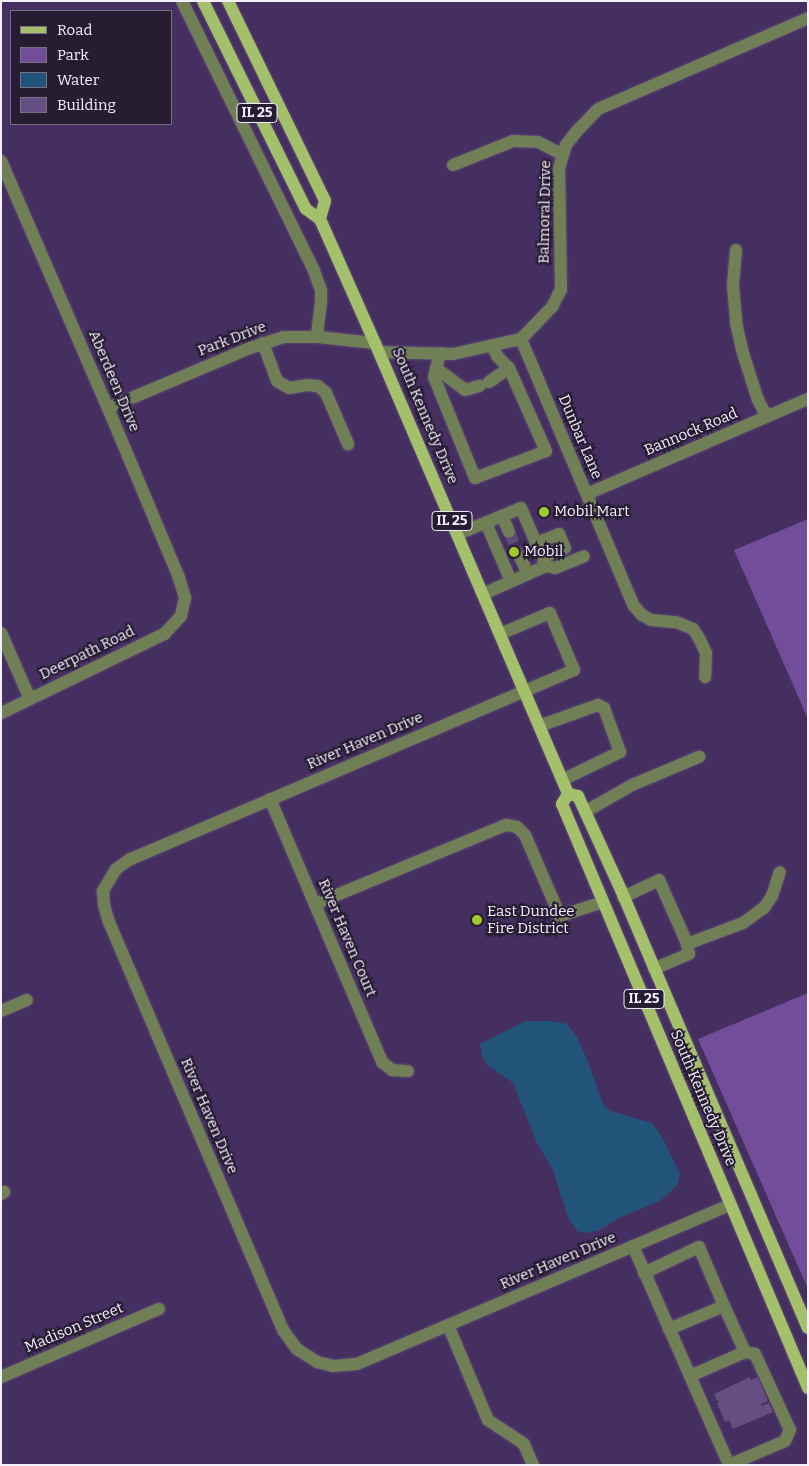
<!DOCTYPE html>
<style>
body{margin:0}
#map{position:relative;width:809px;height:1466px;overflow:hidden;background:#452f60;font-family:Bitter,serif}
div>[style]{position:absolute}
.green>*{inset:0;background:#714d9a}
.water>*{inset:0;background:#225479}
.building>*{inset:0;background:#654e82}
.minor-tunnel>*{height:12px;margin-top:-6px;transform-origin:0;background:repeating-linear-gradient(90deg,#5f4c77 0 12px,transparent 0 18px)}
.roads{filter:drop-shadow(0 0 1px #5e4a76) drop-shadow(0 0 1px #5e4a76)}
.minor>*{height:12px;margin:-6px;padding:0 6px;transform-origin:6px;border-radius:6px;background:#717f56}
.major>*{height:12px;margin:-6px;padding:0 6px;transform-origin:6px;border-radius:6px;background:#a4c06a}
.dots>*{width:14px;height:14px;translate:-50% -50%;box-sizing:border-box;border:2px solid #271d33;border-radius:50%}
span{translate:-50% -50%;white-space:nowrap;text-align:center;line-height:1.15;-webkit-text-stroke:4px #271d33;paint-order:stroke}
.shield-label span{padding:1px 4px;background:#271d33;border:1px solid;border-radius:4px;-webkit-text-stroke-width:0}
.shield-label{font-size:14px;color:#f4effc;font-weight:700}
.street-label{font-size:15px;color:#f4effc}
.poi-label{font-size:15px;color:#f4effc}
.left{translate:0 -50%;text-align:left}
.frame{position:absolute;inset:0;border:2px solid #f4effc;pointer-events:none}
.legend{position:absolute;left:10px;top:10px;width:162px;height:115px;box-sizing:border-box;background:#271d33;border:1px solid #797183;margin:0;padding:6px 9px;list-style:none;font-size:15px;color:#f4effc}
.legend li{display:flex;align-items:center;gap:10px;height:25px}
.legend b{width:25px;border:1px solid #797183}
</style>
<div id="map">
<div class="green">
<div style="clip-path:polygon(808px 519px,808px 719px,734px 550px)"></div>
<div style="clip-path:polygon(808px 993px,808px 1289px,698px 1039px)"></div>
</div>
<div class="water">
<div style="clip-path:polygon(526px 1021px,551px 1021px,567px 1024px,577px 1037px,588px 1062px,603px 1104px,610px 1111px,652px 1123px,662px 1137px,680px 1174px,677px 1185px,660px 1201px,619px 1218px,598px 1231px,585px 1233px,577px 1231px,567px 1215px,553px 1170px,537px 1143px,513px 1083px,487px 1065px,482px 1055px,480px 1044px)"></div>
</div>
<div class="building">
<div style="clip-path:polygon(750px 1377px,751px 1380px,758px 1377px,768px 1401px,761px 1404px,762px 1406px,769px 1403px,773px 1412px,733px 1429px,729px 1420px,725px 1422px,717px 1403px,720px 1401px,717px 1401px,714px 1394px)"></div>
</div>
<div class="minor-tunnel">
<div style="left:509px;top:532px;width:27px;rotate:66deg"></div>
</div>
<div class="roads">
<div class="minor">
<div style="left:182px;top:1px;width:301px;rotate:63.9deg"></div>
<div style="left:314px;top:271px;width:20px;rotate:70deg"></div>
<div style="left:321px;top:290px;width:12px;rotate:90deg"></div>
<div style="left:321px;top:302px;width:35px;rotate:97deg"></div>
<div style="left:1px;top:161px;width:269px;rotate:66.6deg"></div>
<div style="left:108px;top:408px;width:184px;rotate:67.3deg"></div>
<div style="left:179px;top:578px;width:21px;rotate:73deg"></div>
<div style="left:185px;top:598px;width:18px;rotate:103deg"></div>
<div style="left:181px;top:616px;width:25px;rotate:133deg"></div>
<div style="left:164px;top:634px;width:181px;rotate:154.1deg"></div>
<div style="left:453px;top:165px;width:65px;rotate:-21.8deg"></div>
<div style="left:513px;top:141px;width:25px;rotate:2deg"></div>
<div style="left:538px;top:142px;width:27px;rotate:27deg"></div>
<div style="left:736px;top:250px;width:35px;rotate:95deg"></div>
<div style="left:733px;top:285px;width:38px;rotate:85deg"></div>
<div style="left:736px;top:323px;width:28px;rotate:77deg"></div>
<div style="left:742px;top:350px;width:52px;rotate:72.3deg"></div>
<div style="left:758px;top:400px;width:19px;rotate:62deg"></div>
<div style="left:521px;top:339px;width:290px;rotate:67.1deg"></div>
<div style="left:634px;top:606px;width:12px;rotate:48deg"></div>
<div style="left:642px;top:615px;width:10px;rotate:29deg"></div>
<div style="left:651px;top:620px;width:25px;rotate:5deg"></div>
<div style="left:676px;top:622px;width:18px;rotate:22deg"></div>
<div style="left:693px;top:629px;width:11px;rotate:56deg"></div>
<div style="left:699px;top:638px;width:17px;rotate:65deg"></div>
<div style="left:706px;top:653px;width:24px;rotate:92deg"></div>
<div style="left:263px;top:343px;width:40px;rotate:69.8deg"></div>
<div style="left:277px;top:381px;width:14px;rotate:30deg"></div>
<div style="left:289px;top:388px;width:18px;rotate:-9deg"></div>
<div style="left:307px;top:385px;width:11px;rotate:5deg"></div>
<div style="left:318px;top:386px;width:11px;rotate:41deg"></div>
<div style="left:326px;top:393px;width:56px;rotate:66.7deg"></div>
<div style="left:379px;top:352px;width:74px;rotate:1.5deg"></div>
<div style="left:453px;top:354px;width:70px;rotate:-12.4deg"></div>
<div style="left:521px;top:339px;width:45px;rotate:-45.9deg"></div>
<div style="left:552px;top:307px;width:20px;rotate:-63deg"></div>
<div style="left:561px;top:289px;width:121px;rotate:-90.9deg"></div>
<div style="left:559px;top:168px;width:24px;rotate:-73deg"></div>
<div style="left:566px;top:145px;width:18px;rotate:-52deg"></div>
<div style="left:577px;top:131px;width:30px;rotate:-46deg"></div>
<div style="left:598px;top:109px;width:229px;rotate:-23.4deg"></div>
<div style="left:440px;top:353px;width:25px;rotate:104deg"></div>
<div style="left:434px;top:377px;width:109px;rotate:67.9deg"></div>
<div style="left:475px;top:478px;width:76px;rotate:-20.8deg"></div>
<div style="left:546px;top:451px;width:91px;rotate:-114deg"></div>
<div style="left:509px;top:368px;width:16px;rotate:-135deg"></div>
<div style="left:498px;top:357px;width:13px;rotate:-119deg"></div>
<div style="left:436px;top:368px;width:36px;rotate:37deg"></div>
<div style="left:465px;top:390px;width:15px;rotate:-16deg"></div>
<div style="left:489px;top:382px;width:24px;rotate:-35deg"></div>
<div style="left:108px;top:408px;width:154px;rotate:-22.9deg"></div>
<div style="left:250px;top:348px;width:35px;rotate:-18deg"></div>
<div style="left:283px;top:337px;width:34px"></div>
<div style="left:317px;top:337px;width:58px;rotate:5.9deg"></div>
<div style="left:587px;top:494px;width:241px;rotate:-23.3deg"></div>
<div style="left:502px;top:516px;width:17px;rotate:66deg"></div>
<div style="left:486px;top:523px;width:63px;rotate:66.7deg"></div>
<div style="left:458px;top:534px;width:68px;rotate:-22.4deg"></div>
<div style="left:521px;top:508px;width:63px;rotate:66.7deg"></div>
<div style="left:546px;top:566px;width:69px;rotate:156deg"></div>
<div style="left:536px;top:543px;width:25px;rotate:-21deg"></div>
<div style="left:559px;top:534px;width:15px;rotate:67deg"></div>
<div style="left:565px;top:548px;width:25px;rotate:157deg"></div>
<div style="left:520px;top:557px;width:19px;rotate:65deg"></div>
<div style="left:546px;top:566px;width:9px;rotate:13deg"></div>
<div style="left:555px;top:568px;width:31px;rotate:-22deg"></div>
<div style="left:1px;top:633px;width:72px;rotate:66.3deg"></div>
<div style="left:500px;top:634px;width:54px;rotate:-22.8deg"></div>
<div style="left:550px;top:613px;width:62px;rotate:67.2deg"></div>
<div style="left:574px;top:670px;width:483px;rotate:156.9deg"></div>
<div style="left:130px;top:859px;width:17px;rotate:144deg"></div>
<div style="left:116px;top:869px;width:26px;rotate:121deg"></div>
<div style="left:103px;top:891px;width:14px;rotate:86deg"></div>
<div style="left:104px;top:905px;width:18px;rotate:74deg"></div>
<div style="left:109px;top:922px;width:444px;rotate:66.9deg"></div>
<div style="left:283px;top:1330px;width:24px;rotate:54deg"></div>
<div style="left:297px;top:1349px;width:24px;rotate:33deg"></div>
<div style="left:317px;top:1362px;width:16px;rotate:14deg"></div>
<div style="left:333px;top:1366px;width:24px;rotate:-5deg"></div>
<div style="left:357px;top:1364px;width:405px;rotate:-23.1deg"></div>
<div style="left:539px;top:726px;width:63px;rotate:-19.6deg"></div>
<div style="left:598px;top:705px;width:7px;rotate:27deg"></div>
<div style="left:604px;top:708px;width:47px;rotate:70deg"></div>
<div style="left:620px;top:752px;width:64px;rotate:154.2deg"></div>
<div style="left:270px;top:799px;width:286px;rotate:66.9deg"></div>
<div style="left:382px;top:1062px;width:13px;rotate:39deg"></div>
<div style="left:392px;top:1070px;width:16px;rotate:4deg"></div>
<div style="left:585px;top:812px;width:54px;rotate:-29.9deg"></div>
<div style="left:632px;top:785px;width:73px;rotate:-22.7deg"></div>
<div style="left:623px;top:897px;width:40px;rotate:-25deg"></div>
<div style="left:659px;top:880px;width:67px;rotate:66.1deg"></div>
<div style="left:686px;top:941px;width:13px;rotate:77deg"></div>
<div style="left:689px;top:954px;width:38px;rotate:157deg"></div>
<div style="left:315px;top:904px;width:207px;rotate:-22.5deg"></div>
<div style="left:506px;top:825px;width:11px;rotate:10deg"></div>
<div style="left:517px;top:827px;width:11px;rotate:45deg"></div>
<div style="left:525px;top:835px;width:88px;rotate:66.6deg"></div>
<div style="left:560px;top:916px;width:45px;rotate:-18deg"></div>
<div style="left:687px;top:944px;width:60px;rotate:-20.6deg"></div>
<div style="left:743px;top:923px;width:26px;rotate:-36deg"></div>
<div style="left:764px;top:908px;width:14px;rotate:-56deg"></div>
<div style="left:772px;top:896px;width:25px;rotate:-72deg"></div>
<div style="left:1px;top:1011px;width:28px;rotate:-23deg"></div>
<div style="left:1px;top:1194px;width:4px;rotate:-34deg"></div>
<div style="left:633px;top:1246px;width:239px;rotate:66.3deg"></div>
<div style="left:644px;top:1273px;width:61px;rotate:-25.3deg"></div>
<div style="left:699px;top:1247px;width:64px;rotate:67deg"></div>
<div style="left:724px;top:1306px;width:60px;rotate:157.3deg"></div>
<div style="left:448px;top:1325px;width:103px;rotate:67.2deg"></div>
<div style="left:488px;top:1420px;width:43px;rotate:33.7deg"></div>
<div style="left:524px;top:1444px;width:23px;rotate:67deg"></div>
<div style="left:690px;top:1376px;width:60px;rotate:-23.6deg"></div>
<div style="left:745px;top:1352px;width:51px;rotate:-114.5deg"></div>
<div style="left:1px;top:1377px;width:172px;rotate:-23.3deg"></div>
<div style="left:729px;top:1465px;width:61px;rotate:-23.2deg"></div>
<div style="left:785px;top:1441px;width:12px;rotate:-66deg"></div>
<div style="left:790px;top:1430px;width:84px;rotate:-114.7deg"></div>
<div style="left:755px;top:1354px;width:10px;rotate:-169deg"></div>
</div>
<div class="major">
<div style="left:203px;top:1px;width:232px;rotate:63.7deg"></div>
<div style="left:306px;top:209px;width:17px;rotate:36deg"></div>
<div style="left:320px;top:219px;width:136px;rotate:66.1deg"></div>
<div style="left:375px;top:343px;width:491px;rotate:66.8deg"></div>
<div style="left:228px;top:1px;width:222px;rotate:64.1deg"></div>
<div style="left:325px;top:201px;width:19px;rotate:106deg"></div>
<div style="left:568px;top:794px;width:12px;rotate:121deg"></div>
<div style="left:562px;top:804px;width:634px;rotate:67.16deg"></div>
<div style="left:568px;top:794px;width:10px;rotate:11deg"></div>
<div style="left:578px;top:796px;width:103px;rotate:65.4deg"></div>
<div style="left:621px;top:890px;width:476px;rotate:66.9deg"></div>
</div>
</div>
<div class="dots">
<div style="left:544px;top:512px;background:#a0c92b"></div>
<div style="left:514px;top:552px;background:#a0c92b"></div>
<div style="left:477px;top:920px;background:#a0c92b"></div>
</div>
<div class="shield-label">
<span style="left:257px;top:113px">IL 25</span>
<span style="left:452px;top:521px">IL 25</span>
<span style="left:644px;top:999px">IL 25</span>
</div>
<div class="street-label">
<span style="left:545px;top:212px;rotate:-89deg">Balmoral Drive</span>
<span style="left:232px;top:339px;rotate:-21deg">Park Drive</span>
<span style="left:114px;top:381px;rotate:67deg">Aberdeen Drive</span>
<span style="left:425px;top:416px;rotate:67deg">South Kennedy Drive</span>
<span style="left:691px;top:432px;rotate:-23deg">Bannock Road</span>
<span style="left:580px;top:437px;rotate:67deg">Dunbar Lane</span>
<span style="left:87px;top:653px;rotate:-26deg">Deerpath Road</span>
<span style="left:365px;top:741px;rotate:-23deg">River Haven Drive</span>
<span style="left:347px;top:938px;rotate:67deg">River Haven Court</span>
<span style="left:703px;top:1098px;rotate:67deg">South Kennedy Drive</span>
<span style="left:209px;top:1116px;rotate:67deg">River Haven Drive</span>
<span style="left:558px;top:1261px;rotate:-23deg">River Haven Drive</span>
<span style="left:74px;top:1328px;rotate:-23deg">Madison Street</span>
</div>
<div class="poi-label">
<span class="left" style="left:554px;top:512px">Mobil Mart</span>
<span class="left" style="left:524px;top:552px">Mobil</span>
<span class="left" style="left:487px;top:920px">East Dundee<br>Fire District</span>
</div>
<div class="frame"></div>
<ul class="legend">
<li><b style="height:6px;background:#a4c06a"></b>Road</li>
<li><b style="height:14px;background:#714d9a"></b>Park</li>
<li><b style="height:14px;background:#225479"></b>Water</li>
<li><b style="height:14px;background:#654e82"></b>Building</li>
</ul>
</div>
